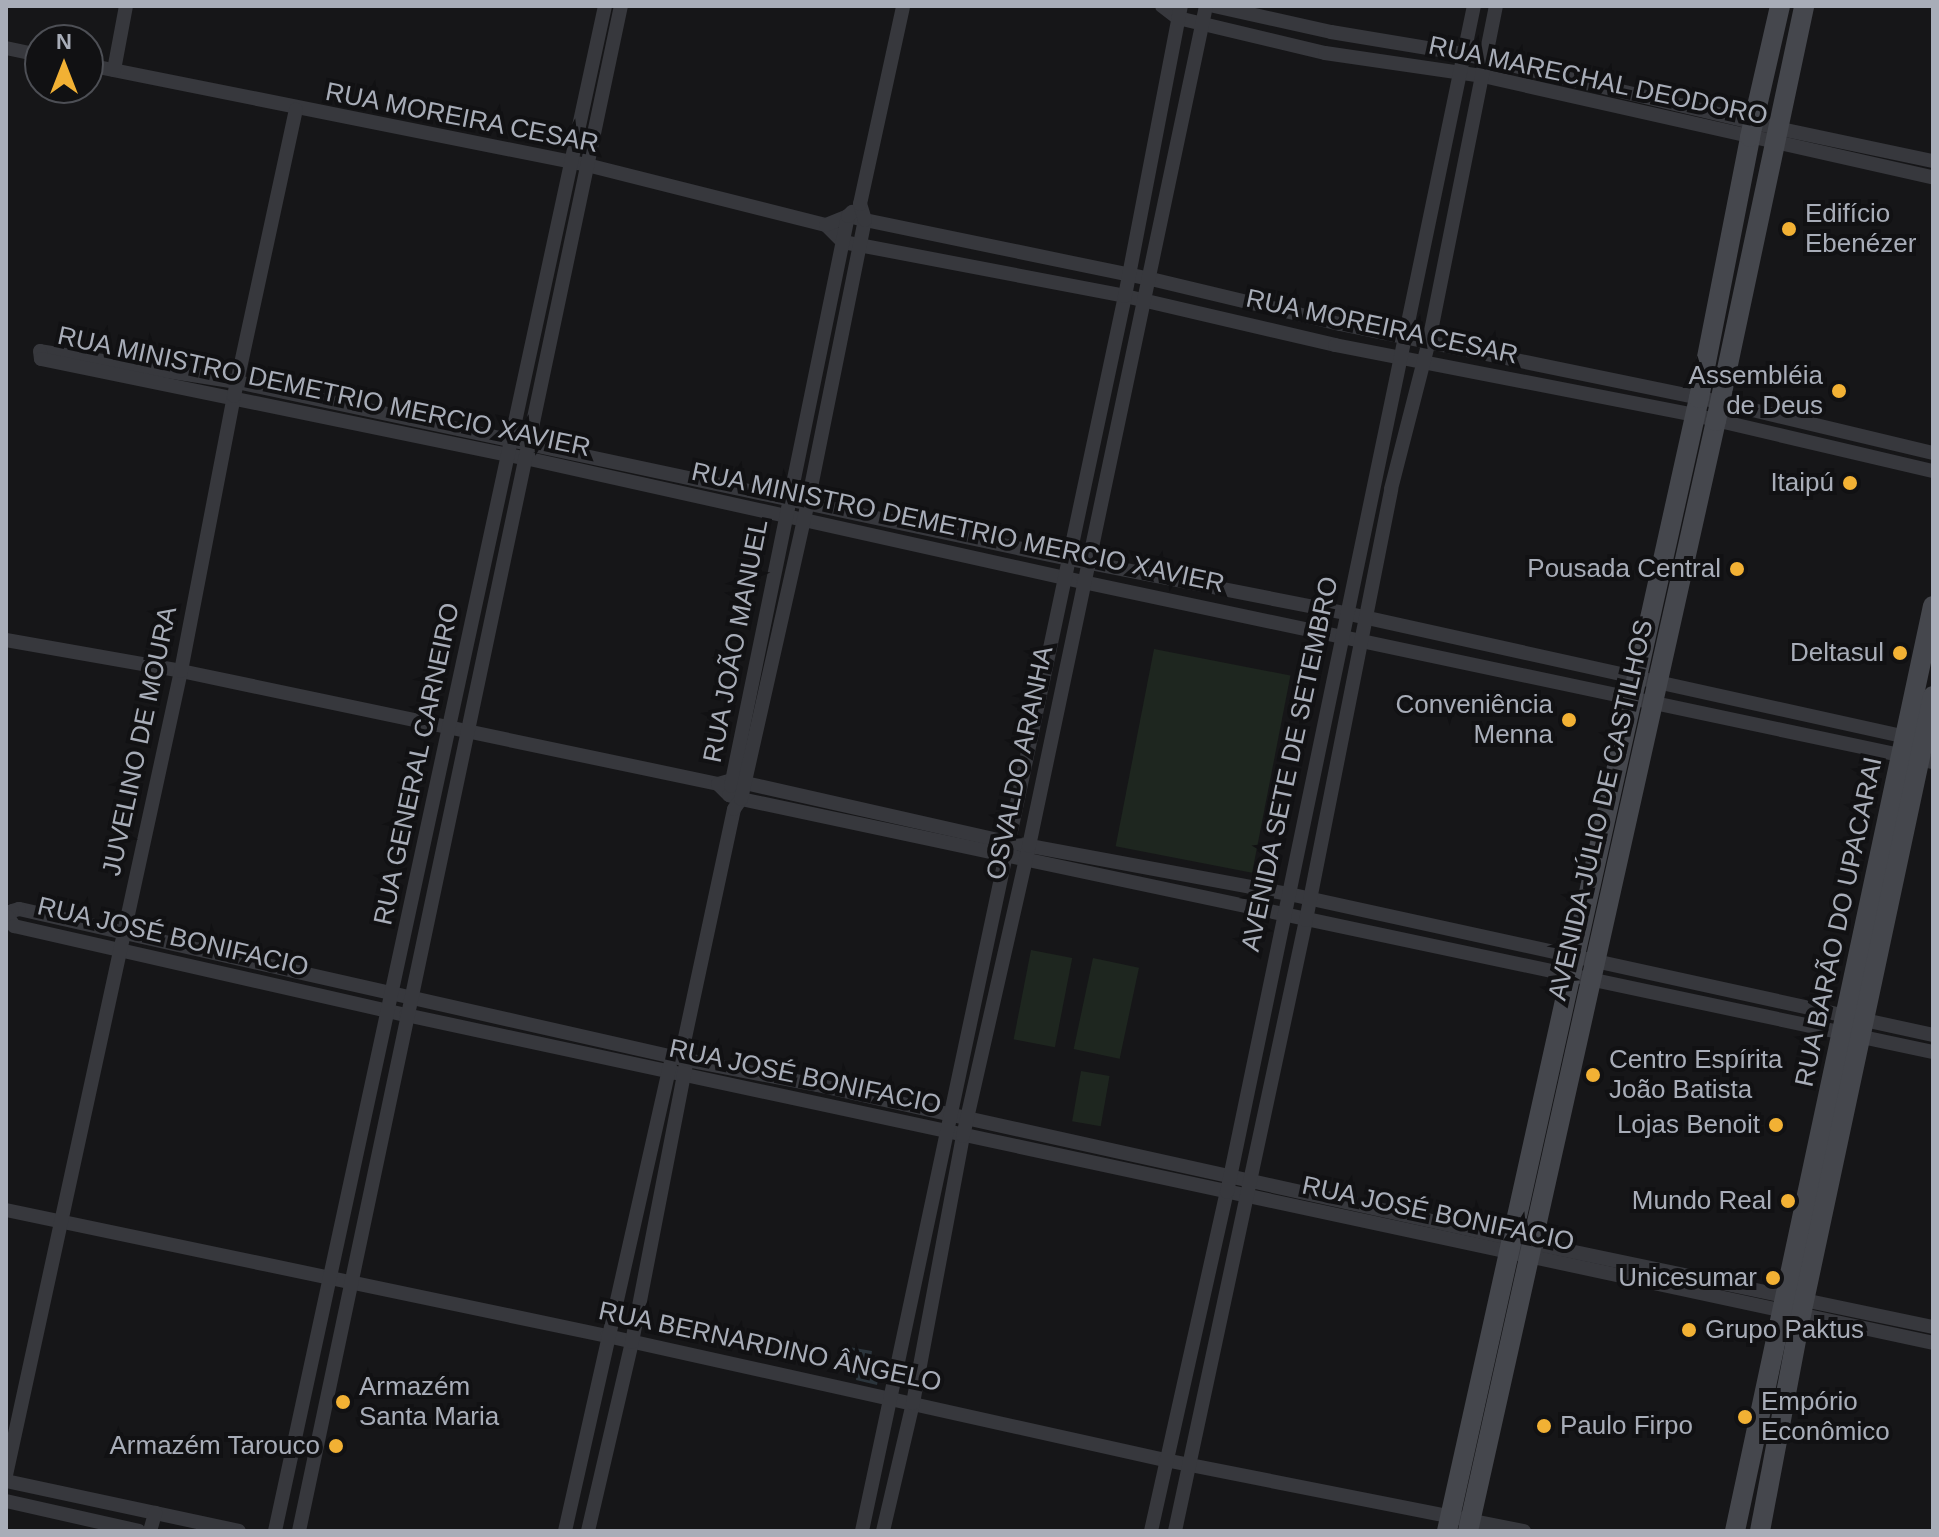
<!DOCTYPE html>
<meta charset="utf-8">
<style>
body{margin:0}
#map{position:relative;width:1939px;height:1537px;overflow:hidden;background:#161618;font-family:Arial,sans-serif}
div>[style]{position:absolute}
.green>*{inset:0;background:#1e261f;transform-origin:0 0}
.water>*{inset:0;background:#2c353c}
.street>*{height:14px;margin:-7px;padding:0 7px;transform-origin:7px;border-radius:7px;background:#37383d}
.secondary>*{height:20px;margin:-10px;padding:0 10px;transform-origin:10px;border-radius:10px;background:#45474d}
.dots>*{width:22px;height:22px;translate:-50% -50%;box-sizing:border-box;border:4px solid #111113;border-radius:50%}
span{translate:-50% -50%;white-space:nowrap;text-align:center;line-height:1.15;-webkit-text-stroke:8px #111113;paint-order:stroke}
.street-label{font-size:26px;color:#a8adb8}
.poi-label{font-size:26px;color:#a8adb8}
.left{translate:0 -50%;text-align:left}
.right{translate:-100% -50%;text-align:right}
.frame{position:absolute;inset:0;border:8px solid #a8adb8;pointer-events:none}
.north{position:absolute;left:24px;top:24px;width:80px;height:80px;box-sizing:border-box;background:#111113;border:2px solid #4d4f55;border-radius:50%;rotate:0deg;font-size:22px;font-weight:700;line-height:32px;text-align:center;color:#a8adb8}
.north::after{content:'';display:block;margin:auto;width:28px;height:36px;background:#f2b134;clip-path:polygon(50% 0,100% 100%,50% 72%,0 100%)}
</style>
<div id="map">
<div class="green">
<div style="left:1154px;top:649px;width:139px;height:201px;rotate:11deg"></div>
<div style="left:1031px;top:950px;width:42px;height:91px;rotate:11deg"></div>
<div style="left:1093px;top:958px;width:47px;height:93px;rotate:12deg"></div>
<div style="left:1081px;top:1071px;width:29px;height:51px;rotate:10deg"></div>
</div>
<div class="water">
<div style="clip-path:polygon(849px 1347px,872px 1351px,870px 1365px,881px 1367px,877px 1385px,856px 1380px,857px 1373px,840px 1366px,841px 1357px,847px 1358px)"></div>
</div>
<div class="street">
<div style="left:1162px;top:6px;width:20px;rotate:37deg"></div>
<div style="left:1178px;top:18px;width:151px;rotate:13.4deg"></div>
<div style="left:1325px;top:53px;width:160px;rotate:8.3deg"></div>
<div style="left:1483px;top:76px;width:461px;rotate:12.7deg"></div>
<div style="left:1214px;top:6px;width:120px;rotate:12.5deg"></div>
<div style="left:1331px;top:32px;width:135px;rotate:9.4deg"></div>
<div style="left:1464px;top:54px;width:321px;rotate:13.3deg"></div>
<div style="left:1776px;top:128px;width:160px;rotate:11.9deg"></div>
<div style="left:6px;top:48px;width:35px;rotate:12deg"></div>
<div style="left:88px;top:65px;width:509px;rotate:11.33deg"></div>
<div style="left:587px;top:165px;width:246px;rotate:14.1deg"></div>
<div style="left:826px;top:225px;width:24px;rotate:45deg"></div>
<div style="left:843px;top:242px;width:287px;rotate:10.8deg"></div>
<div style="left:1125px;top:296px;width:216px;rotate:13.1deg"></div>
<div style="left:1335px;top:345px;width:366px;rotate:11deg"></div>
<div style="left:1694px;top:415px;width:245px;rotate:13.2deg"></div>
<div style="left:114px;top:70px;width:65px;rotate:-79.4deg"></div>
<div style="left:826px;top:225px;width:24px;rotate:-22deg"></div>
<div style="left:848px;top:216px;width:17px;rotate:13deg"></div>
<div style="left:865px;top:220px;width:292px;rotate:11.7deg"></div>
<div style="left:1151px;top:279px;width:194px;rotate:13.4deg"></div>
<div style="left:1340px;top:324px;width:387px;rotate:11.6deg"></div>
<div style="left:1719px;top:402px;width:220px;rotate:13.4deg"></div>
<div style="left:6px;top:640px;width:178px;rotate:10deg"></div>
<div style="left:181px;top:671px;width:549px;rotate:11.88deg"></div>
<div style="left:718px;top:784px;width:15px;rotate:-16deg"></div>
<div style="left:732px;top:780px;width:283px;rotate:12.7deg"></div>
<div style="left:1008px;top:842px;width:286px;rotate:10.5deg"></div>
<div style="left:1289px;top:894px;width:659px;rotate:12.35deg"></div>
<div style="left:1911px;top:738px;width:580px;rotate:-167.55deg"></div>
<div style="left:1345px;top:613px;width:281px;rotate:-168.9deg"></div>
<div style="left:1069px;top:559px;width:851px;rotate:-167.99deg"></div>
<div style="left:237px;top:382px;width:199px;rotate:-171.1deg"></div>
<div style="left:40px;top:351px;width:8px;rotate:83deg"></div>
<div style="left:41px;top:359px;width:494px;rotate:11.6deg"></div>
<div style="left:525px;top:458px;width:572px;rotate:12.53deg"></div>
<div style="left:1083px;top:582px;width:869px;rotate:11.96deg"></div>
<div style="left:718px;top:784px;width:16px;rotate:45deg"></div>
<div style="left:729px;top:795px;width:13px;rotate:18deg"></div>
<div style="left:741px;top:799px;width:1219px;rotate:11.98deg"></div>
<div style="left:731px;top:786px;width:582px;rotate:-78.4deg"></div>
<div style="left:848px;top:216px;width:6px;rotate:-45deg"></div>
<div style="left:6px;top:1210px;width:614px;rotate:11.84deg"></div>
<div style="left:607px;top:1336px;width:572px;rotate:12.53deg"></div>
<div style="left:1165px;top:1460px;width:366px;rotate:11.2deg"></div>
<div style="left:1933px;top:1327px;width:411px;rotate:-168.2deg"></div>
<div style="left:1531px;top:1243px;width:731px;rotate:-167.52deg"></div>
<div style="left:817px;top:1085px;width:132px;rotate:-169.1deg"></div>
<div style="left:687px;top:1060px;width:685px;rotate:-167.26deg"></div>
<div style="left:19px;top:909px;width:7px;rotate:164deg"></div>
<div style="left:12px;top:911px;width:7px;rotate:124deg"></div>
<div style="left:8px;top:917px;width:11px;rotate:56deg"></div>
<div style="left:14px;top:926px;width:402px;rotate:12.8deg"></div>
<div style="left:406px;top:1015px;width:1562px;rotate:12.12deg"></div>
<div style="left:6px;top:1475px;width:823px;rotate:-77.72deg"></div>
<div style="left:181px;top:671px;width:280px;rotate:-79.1deg"></div>
<div style="left:234px;top:396px;width:293px;rotate:-77.8deg"></div>
<div style="left:6px;top:1481px;width:238px;rotate:12.1deg"></div>
<div style="left:6px;top:1501px;width:136px;rotate:12.7deg"></div>
<div style="left:150px;top:1531px;width:19px;rotate:-74deg"></div>
<div style="left:275px;top:1531px;width:1560px;rotate:-77.79deg"></div>
<div style="left:299px;top:1531px;width:1559px;rotate:-78.08deg"></div>
<div style="left:565px;top:1531px;width:477px;rotate:-77.3deg"></div>
<div style="left:588px;top:1531px;width:194px;rotate:-76.9deg"></div>
<div style="left:632px;top:1342px;width:287px;rotate:-79deg"></div>
<div style="left:687px;top:1060px;width:14px;rotate:-107deg"></div>
<div style="left:683px;top:1047px;width:243px;rotate:-77.9deg"></div>
<div style="left:734px;top:809px;width:12px;rotate:-55deg"></div>
<div style="left:741px;top:799px;width:304px;rotate:-77.3deg"></div>
<div style="left:808px;top:502px;width:288px;rotate:-78.6deg"></div>
<div style="left:865px;top:220px;width:17px;rotate:-107deg"></div>
<div style="left:860px;top:204px;width:203px;rotate:-77.7deg"></div>
<div style="left:862px;top:1531px;width:1263px;rotate:-77.98deg"></div>
<div style="left:1125px;top:296px;width:295px;rotate:-79.1deg"></div>
<div style="left:883px;top:1531px;width:131px;rotate:-76.8deg"></div>
<div style="left:913px;top:1403px;width:272px;rotate:-79.4deg"></div>
<div style="left:963px;top:1136px;width:297px;rotate:-77.2deg"></div>
<div style="left:1029px;top:846px;width:858px;rotate:-78.1deg"></div>
<div style="left:1151px;top:1531px;width:347px;rotate:-77.4deg"></div>
<div style="left:1227px;top:1192px;width:1211px;rotate:-78.24deg"></div>
<div style="left:1175px;top:1531px;width:625px;rotate:-77.9deg"></div>
<div style="left:1306px;top:920px;width:439px;rotate:-78.8deg"></div>
<div style="left:1391px;top:489px;width:153px;rotate:-75.6deg"></div>
<div style="left:1429px;top:341px;width:342px;rotate:-78.7deg"></div>
</div>
<div class="secondary">
<div style="left:1447px;top:1531px;width:1161px;rotate:-77.46deg"></div>
<div style="left:1699px;top:398px;width:266px;rotate:-78.9deg"></div>
<div style="left:1750px;top:137px;width:134px;rotate:-77.1deg"></div>
<div style="left:1468px;top:1531px;width:1137px;rotate:-77.41deg"></div>
<div style="left:1716px;top:421px;width:424px;rotate:-78deg"></div>
<div style="left:1735px;top:1531px;width:946px;rotate:-77.92deg"></div>
<div style="left:1760px;top:1531px;width:220px;rotate:-79.3deg"></div>
<div style="left:1801px;top:1315px;width:633px;rotate:-77.96deg"></div>
</div>
<div class="dots">
<div style="left:1789px;top:229px;background:#f2b134"></div>
<div style="left:1839px;top:391px;background:#f2b134"></div>
<div style="left:1850px;top:483px;background:#f2b134"></div>
<div style="left:1737px;top:569px;background:#f2b134"></div>
<div style="left:1900px;top:653px;background:#f2b134"></div>
<div style="left:1569px;top:720px;background:#f2b134"></div>
<div style="left:1593px;top:1075px;background:#f2b134"></div>
<div style="left:1776px;top:1125px;background:#f2b134"></div>
<div style="left:1788px;top:1201px;background:#f2b134"></div>
<div style="left:1773px;top:1278px;background:#f2b134"></div>
<div style="left:1689px;top:1330px;background:#f2b134"></div>
<div style="left:343px;top:1402px;background:#f2b134"></div>
<div style="left:1745px;top:1417px;background:#f2b134"></div>
<div style="left:1544px;top:1426px;background:#f2b134"></div>
<div style="left:336px;top:1446px;background:#f2b134"></div>
</div>
<div class="street-label">
<span style="left:1598px;top:81px;rotate:12deg">RUA MARECHAL DEODORO</span>
<span style="left:462px;top:118px;rotate:11deg">RUA MOREIRA CESAR</span>
<span style="left:1382px;top:327px;rotate:12deg">RUA MOREIRA CESAR</span>
<span style="left:324px;top:392px;rotate:12deg">RUA MINISTRO DEMETRIO MERCIO XAVIER</span>
<span style="left:958px;top:528px;rotate:12deg">RUA MINISTRO DEMETRIO MERCIO XAVIER</span>
<span style="left:736px;top:641px;rotate:-79deg">RUA JOÃO MANUEL</span>
<span style="left:140px;top:741px;rotate:-78deg">JUVELINO DE MOURA</span>
<span style="left:1020px;top:763px;rotate:-78deg">OSVALDO ARANHA</span>
<span style="left:417px;top:764px;rotate:-78deg">RUA GENERAL CARNEIRO</span>
<span style="left:1290px;top:764px;rotate:-78deg">AVENIDA SETE DE SETEMBRO</span>
<span style="left:1601px;top:810px;rotate:-77deg">AVENIDA JÚLIO DE CASTILHOS</span>
<span style="left:1839px;top:922px;rotate:-78deg">RUA BARÃO DO UPACARAI</span>
<span style="left:173px;top:937px;rotate:13deg">RUA JOSÉ BONIFACIO</span>
<span style="left:805px;top:1077px;rotate:12deg">RUA JOSÉ BONIFACIO</span>
<span style="left:1438px;top:1214px;rotate:12deg">RUA JOSÉ BONIFACIO</span>
<span style="left:770px;top:1347px;rotate:12deg">RUA BERNARDINO ÂNGELO</span>
</div>
<div class="poi-label">
<span class="left" style="left:1805px;top:229px">Edifício<br>Ebenézer</span>
<span class="right" style="left:1823px;top:391px">Assembléia<br>de Deus</span>
<span class="right" style="left:1834px;top:483px">Itaipú</span>
<span class="right" style="left:1721px;top:569px">Pousada Central</span>
<span class="right" style="left:1884px;top:653px">Deltasul</span>
<span class="right" style="left:1553px;top:720px">Conveniência<br>Menna</span>
<span class="left" style="left:1609px;top:1075px">Centro Espírita<br>João Batista</span>
<span class="right" style="left:1760px;top:1125px">Lojas Benoit</span>
<span class="right" style="left:1772px;top:1201px">Mundo Real</span>
<span class="right" style="left:1757px;top:1278px">Unicesumar</span>
<span class="left" style="left:1705px;top:1330px">Grupo Paktus</span>
<span class="left" style="left:359px;top:1402px">Armazém<br>Santa Maria</span>
<span class="left" style="left:1761px;top:1417px">Empório<br>Econômico</span>
<span class="left" style="left:1560px;top:1426px">Paulo Firpo</span>
<span class="right" style="left:320px;top:1446px">Armazém Tarouco</span>
</div>
<div class="frame"></div>
<div class="north">N</div>
</div>
